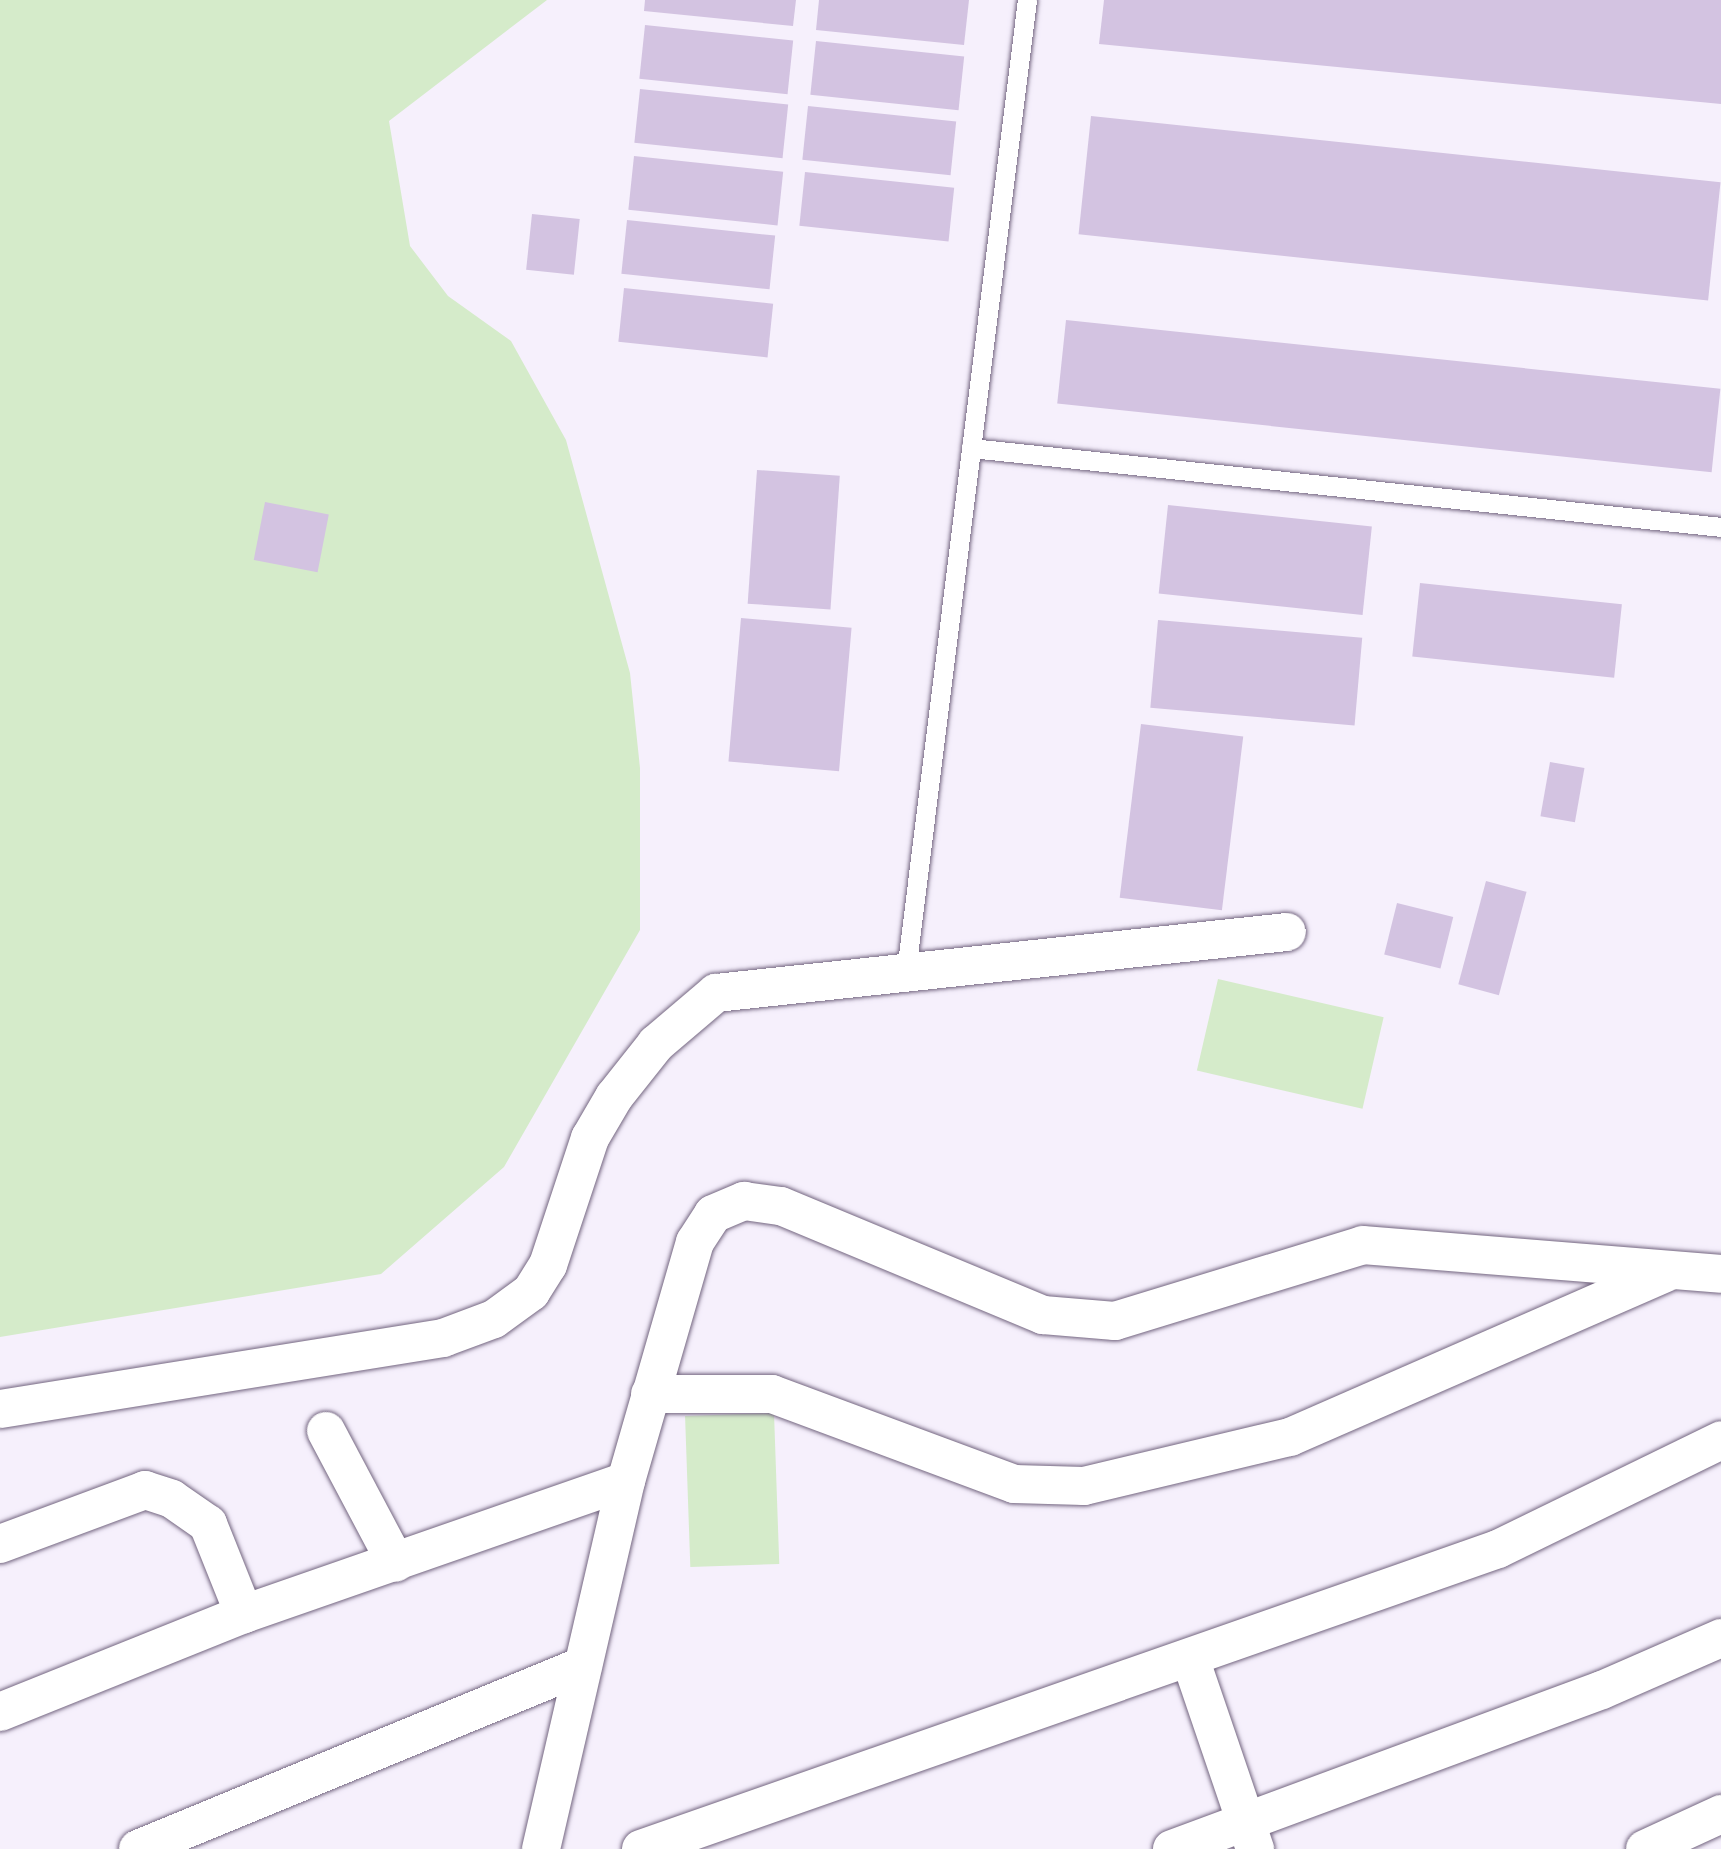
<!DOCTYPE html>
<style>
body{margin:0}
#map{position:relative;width:1721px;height:1849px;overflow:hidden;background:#f6f0fc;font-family:Merriweather,serif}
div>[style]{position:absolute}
.green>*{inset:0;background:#d5ebca;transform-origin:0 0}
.building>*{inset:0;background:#d3c3e1;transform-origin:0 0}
.roads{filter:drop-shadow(0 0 2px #736580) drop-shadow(0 0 2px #736580)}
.lane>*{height:19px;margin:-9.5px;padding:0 9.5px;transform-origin:9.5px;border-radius:9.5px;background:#fff}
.street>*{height:38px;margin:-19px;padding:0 19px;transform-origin:19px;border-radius:19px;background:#fff}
span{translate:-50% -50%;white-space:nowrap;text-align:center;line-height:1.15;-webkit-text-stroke:5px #fff;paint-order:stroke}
</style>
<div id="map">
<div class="green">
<div style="clip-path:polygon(0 0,547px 0,389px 121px,410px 246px,448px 296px,511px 341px,566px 440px,630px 673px,640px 768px,640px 930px,504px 1167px,381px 1274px,0 1337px)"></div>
<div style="left:1218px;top:979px;width:170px;height:94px;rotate:13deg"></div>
<div style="left:774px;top:1413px;width:151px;height:89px;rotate:88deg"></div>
</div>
<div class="building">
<div style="clip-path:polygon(645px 0,796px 0,793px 26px,644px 11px)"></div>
<div style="clip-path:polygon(819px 0,969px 0,964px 45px,816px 30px)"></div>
<div style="clip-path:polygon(1104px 0,1721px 0,1721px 104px,1099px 44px)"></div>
<div style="left:645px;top:25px;width:149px;height:54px;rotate:6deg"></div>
<div style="left:816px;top:41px;width:149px;height:54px;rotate:6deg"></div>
<div style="left:640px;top:89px;width:149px;height:54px;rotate:6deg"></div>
<div style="left:808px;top:106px;width:149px;height:54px;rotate:6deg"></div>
<div style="left:1091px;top:116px;width:633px;height:119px;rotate:6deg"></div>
<div style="left:634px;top:156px;width:150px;height:54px;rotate:6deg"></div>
<div style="left:805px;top:172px;width:150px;height:54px;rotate:6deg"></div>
<div style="left:532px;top:214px;width:48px;height:56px;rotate:6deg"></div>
<div style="left:627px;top:220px;width:149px;height:54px;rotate:6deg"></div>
<div style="left:624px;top:288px;width:150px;height:54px;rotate:6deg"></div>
<div style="left:1066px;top:320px;width:658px;height:84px;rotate:6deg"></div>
<div style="left:757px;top:470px;width:83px;height:134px;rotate:4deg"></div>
<div style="left:265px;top:502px;width:65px;height:59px;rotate:11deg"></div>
<div style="left:1168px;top:505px;width:205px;height:89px;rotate:6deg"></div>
<div style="left:1420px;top:583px;width:203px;height:74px;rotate:6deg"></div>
<div style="left:741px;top:618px;width:111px;height:144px;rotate:5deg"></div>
<div style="left:1158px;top:620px;width:205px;height:88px;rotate:5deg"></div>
<div style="left:1141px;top:724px;width:103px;height:175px;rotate:7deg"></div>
<div style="left:1550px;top:762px;width:35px;height:55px;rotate:10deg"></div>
<div style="left:1486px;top:881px;width:42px;height:107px;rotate:15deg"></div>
<div style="left:1397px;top:903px;width:58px;height:53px;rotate:14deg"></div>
</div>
<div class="roads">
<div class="lane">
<div style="left:971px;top:448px;width:754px;rotate:6.01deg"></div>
<div style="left:906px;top:971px;width:979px;rotate:-82.9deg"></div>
</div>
<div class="street">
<div style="left:650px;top:1394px;width:122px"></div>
<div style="left:772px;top:1394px;width:258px;rotate:20.4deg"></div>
<div style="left:1014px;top:1484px;width:70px;rotate:1.6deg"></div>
<div style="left:1084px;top:1486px;width:212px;rotate:-13.4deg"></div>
<div style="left:1290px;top:1437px;width:410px;rotate:-23.6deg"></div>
<div style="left:0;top:1409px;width:449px;rotate:-9.1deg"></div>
<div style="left:443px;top:1338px;width:54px;rotate:-20.4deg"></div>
<div style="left:494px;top:1319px;width:46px;rotate:-36.1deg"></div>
<div style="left:531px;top:1292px;width:32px;rotate:-58deg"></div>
<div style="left:548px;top:1265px;width:134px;rotate:-71.7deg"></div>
<div style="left:590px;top:1138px;width:48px;rotate:-59.7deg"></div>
<div style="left:614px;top:1097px;width:68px;rotate:-51.6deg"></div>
<div style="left:656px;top:1044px;width:79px;rotate:-40.4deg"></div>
<div style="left:716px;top:993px;width:574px;rotate:-6.1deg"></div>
<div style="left:326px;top:1431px;width:149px;rotate:62.1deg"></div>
<div style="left:0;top:1544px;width:155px;rotate:-20.4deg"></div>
<div style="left:145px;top:1490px;width:28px;rotate:18deg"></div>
<div style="left:172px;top:1499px;width:44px;rotate:34.8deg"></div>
<div style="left:208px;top:1524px;width:97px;rotate:68.2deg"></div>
<div style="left:1190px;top:1658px;width:202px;rotate:71.2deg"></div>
<div style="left:0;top:1712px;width:263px;rotate:-21.9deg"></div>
<div style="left:244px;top:1614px;width:404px;rotate:-19.2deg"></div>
<div style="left:138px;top:1849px;width:481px;rotate:-22.4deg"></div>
<div style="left:541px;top:1849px;width:378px;rotate:-77deg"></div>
<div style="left:626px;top:1481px;width:249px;rotate:-73.9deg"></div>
<div style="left:695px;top:1242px;width:33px;rotate:-57deg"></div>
<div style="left:713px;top:1214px;width:34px;rotate:-23deg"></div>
<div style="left:744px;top:1201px;width:37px;rotate:8deg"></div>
<div style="left:781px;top:1206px;width:284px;rotate:22.6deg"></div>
<div style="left:1043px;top:1315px;width:72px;rotate:4.8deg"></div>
<div style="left:1115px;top:1321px;width:259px;rotate:-17deg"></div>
<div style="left:1363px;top:1245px;width:359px;rotate:4.6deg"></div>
<div style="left:641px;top:1849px;width:908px;rotate:-19.29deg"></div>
<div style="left:1498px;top:1549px;width:248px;rotate:-26deg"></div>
<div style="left:1172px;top:1849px;width:458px;rotate:-20.3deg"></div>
<div style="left:1602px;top:1690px;width:130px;rotate:-23.6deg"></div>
<div style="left:1645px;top:1849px;width:84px;rotate:-24.7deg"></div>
</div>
</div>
</div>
